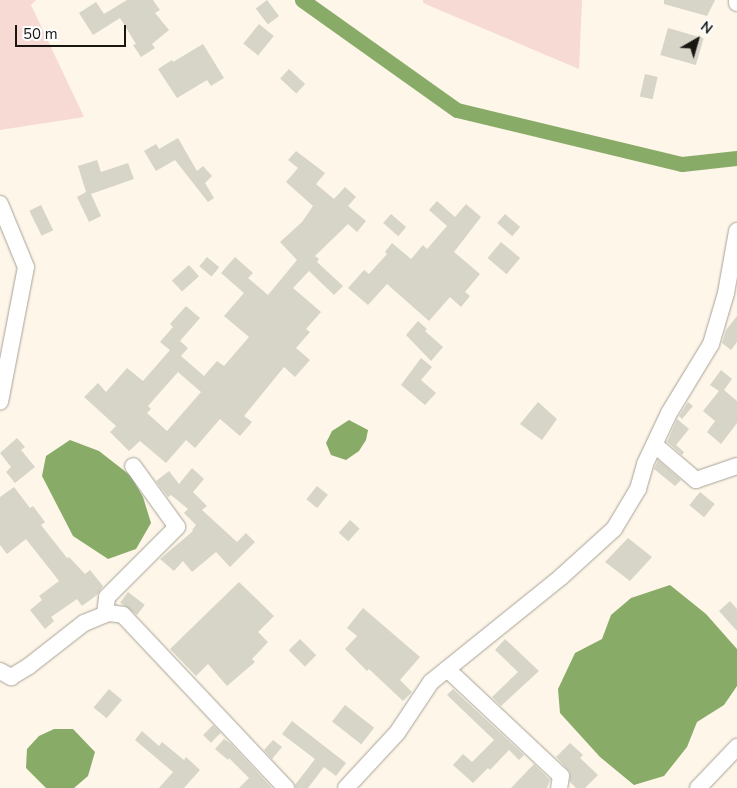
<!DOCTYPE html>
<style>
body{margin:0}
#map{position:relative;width:737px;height:788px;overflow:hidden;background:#fdf6e9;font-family:"Nunito Sans",sans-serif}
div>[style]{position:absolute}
.green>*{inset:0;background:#f7dad3}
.water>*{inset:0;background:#89ab68}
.canal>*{height:15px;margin:-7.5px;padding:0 7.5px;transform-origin:7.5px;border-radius:7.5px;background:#89ab68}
.building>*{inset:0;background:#d6d5c8;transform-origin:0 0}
.roads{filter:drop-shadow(0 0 1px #a8a296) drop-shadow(0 0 1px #a8a296)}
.minor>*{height:16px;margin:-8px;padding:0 8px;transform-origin:8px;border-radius:8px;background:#fff}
span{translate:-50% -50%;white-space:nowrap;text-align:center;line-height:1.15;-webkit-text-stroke:4px #fff;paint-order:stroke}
.north{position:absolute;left:672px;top:15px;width:50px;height:50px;-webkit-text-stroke:4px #fff;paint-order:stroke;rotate:38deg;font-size:14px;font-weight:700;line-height:20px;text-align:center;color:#1a1713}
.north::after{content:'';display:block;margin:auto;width:18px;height:22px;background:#1a1713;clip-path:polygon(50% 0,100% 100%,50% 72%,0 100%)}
.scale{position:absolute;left:15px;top:25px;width:111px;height:22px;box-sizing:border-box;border:2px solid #1a1713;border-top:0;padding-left:6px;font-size:15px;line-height:18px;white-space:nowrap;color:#1a1713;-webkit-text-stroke:4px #fff;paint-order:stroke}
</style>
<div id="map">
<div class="green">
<div style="clip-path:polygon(0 0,36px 0,31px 5px,84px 117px,0 130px)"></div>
<div style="clip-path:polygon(423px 0,582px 0,579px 69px,423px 3px)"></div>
</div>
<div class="water">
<div style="clip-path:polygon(349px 420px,368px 430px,366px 440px,359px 451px,346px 460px,331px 455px,326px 443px,332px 431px)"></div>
<div style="clip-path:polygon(70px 440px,99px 451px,131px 476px,143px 497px,151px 523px,136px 549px,108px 559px,73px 536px,42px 476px,46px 456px)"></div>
<div style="clip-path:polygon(670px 585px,706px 614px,737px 649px,737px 686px,724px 705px,697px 722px,687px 747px,664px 776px,634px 785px,600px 757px,560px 713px,558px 689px,575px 653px,602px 639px,611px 615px,631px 598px)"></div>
<div style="clip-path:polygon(54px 729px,73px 729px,95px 752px,88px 776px,74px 788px,46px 788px,26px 768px,27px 749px,39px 736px)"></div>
</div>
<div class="canal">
<div style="left:302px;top:0;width:190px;rotate:35.4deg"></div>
<div style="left:457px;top:110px;width:231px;rotate:13.5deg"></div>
<div style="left:682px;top:164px;width:55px;rotate:-6.2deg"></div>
</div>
<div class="building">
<div style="clip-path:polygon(127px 0,153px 0,160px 10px,155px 13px,169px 30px,152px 44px,155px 48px,141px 57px,133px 45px,136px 44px,120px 18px,93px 35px,79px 13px,96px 2px,104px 14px)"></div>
<div style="left:267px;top:0;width:20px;height:14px;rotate:53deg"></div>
<div style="clip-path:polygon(664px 0,715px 0,707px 16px,664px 4px)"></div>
<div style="left:259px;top:24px;width:19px;height:25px;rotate:39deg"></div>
<div style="left:668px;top:28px;width:37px;height:28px;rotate:16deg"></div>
<div style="clip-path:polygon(203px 44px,224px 78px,211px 86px,207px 80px,177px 98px,158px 69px,172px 60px,173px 62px)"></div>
<div style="left:289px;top:69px;width:22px;height:13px;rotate:43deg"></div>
<div style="left:645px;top:74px;width:13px;height:23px;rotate:13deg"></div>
<div style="clip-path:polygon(178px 138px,197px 171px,203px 166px,212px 176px,205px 183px,214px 198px,208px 202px,175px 160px,156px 171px,144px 151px,156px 144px,159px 149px)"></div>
<div style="clip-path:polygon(evenodd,296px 151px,325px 173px,316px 184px,334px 199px,345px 187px,356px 197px,348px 206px,366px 221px,357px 232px,348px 224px,315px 256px,319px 259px,317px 262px,343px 286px,334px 295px,309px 271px,293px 288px,321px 312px,306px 329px,310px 332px,296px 348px,310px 360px,295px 377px,284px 367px,244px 416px,252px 422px,240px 436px,220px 419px,195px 448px,186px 440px,166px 463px,140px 441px,129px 451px,110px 432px,116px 426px,84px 397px,98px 383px,106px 392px,127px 368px,143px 381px,170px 350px,160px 342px,173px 327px,170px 324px,186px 306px,200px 318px,180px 341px,188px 348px,181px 356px,204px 376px,217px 361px,224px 366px,249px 337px,224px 316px,244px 293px,221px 273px,235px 257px,253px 273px,248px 278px,268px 295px,297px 260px,280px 242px,302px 222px,313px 206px,286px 182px,298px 168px,288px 160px,296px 151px,178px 372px,201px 392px,167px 431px,147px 413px,151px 409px,148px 406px,178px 372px)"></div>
<div style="clip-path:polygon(97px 160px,101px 172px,128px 163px,134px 179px,91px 194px,101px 216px,89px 222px,77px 197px,86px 192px,78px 166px)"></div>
<div style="clip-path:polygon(437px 201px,455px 217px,466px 204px,481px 217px,454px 252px,480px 274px,465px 292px,470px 296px,461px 307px,450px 297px,429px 321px,387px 284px,368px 305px,348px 288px,364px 270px,369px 274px,387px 254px,385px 252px,392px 243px,411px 259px,423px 245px,427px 249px,447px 226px,429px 210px)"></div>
<div style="left:41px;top:205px;width:28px;height:13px;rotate:64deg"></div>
<div style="left:391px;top:214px;width:20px;height:12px;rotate:41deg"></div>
<div style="left:505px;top:214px;width:20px;height:12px;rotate:41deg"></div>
<div style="left:501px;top:242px;width:25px;height:21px;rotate:40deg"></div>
<div style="left:207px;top:257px;width:16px;height:12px;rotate:40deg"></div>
<div style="left:189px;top:265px;width:15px;height:23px;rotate:48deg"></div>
<div style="clip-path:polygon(737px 316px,737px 342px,731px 350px,722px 343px,726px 330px)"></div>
<div style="clip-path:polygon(418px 321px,427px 329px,425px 331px,443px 347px,431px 361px,406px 335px)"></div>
<div style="clip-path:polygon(421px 358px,432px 367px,421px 380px,436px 393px,425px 405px,401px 385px)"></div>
<div style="clip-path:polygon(721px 370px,732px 379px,724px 390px,737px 401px,737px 423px,721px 444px,707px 432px,715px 421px,703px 411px,719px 391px,710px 385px)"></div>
<div style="clip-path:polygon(538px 402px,557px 419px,542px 440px,520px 424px)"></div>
<div style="clip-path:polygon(688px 402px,693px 406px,682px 419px,679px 416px)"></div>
<div style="clip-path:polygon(677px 419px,689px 429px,676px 445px,684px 452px,682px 455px,667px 442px)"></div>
<div style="clip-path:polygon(17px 438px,25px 447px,21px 450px,35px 467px,15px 483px,6px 472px,11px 467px,0 453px)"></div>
<div style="clip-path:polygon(658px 460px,681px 480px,675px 486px,654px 469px)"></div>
<div style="clip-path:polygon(192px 468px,204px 479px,193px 492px,207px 506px,202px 510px,237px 542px,246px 533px,255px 542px,230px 567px,216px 552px,192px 572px,183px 561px,174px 571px,160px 559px,193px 531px,192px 530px,196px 525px,184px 513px,188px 509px,171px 495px,168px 497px,156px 481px,169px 471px,179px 484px)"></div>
<div style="left:317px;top:486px;width:14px;height:17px;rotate:39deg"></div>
<div style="clip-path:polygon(14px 487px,30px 508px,33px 506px,45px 522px,41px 525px,67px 558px,69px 557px,85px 574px,90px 570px,103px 586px,97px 595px,82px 606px,77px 599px,51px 617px,54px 621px,45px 629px,30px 610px,42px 600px,39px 596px,59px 581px,26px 539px,7px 554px,0 545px,0 497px)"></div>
<div style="left:700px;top:492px;width:19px;height:17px;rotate:39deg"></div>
<div style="left:350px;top:520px;width:13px;height:17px;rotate:42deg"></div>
<div style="clip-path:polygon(628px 538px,652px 557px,630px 581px,605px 562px)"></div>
<div style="clip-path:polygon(239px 582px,274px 616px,258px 632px,268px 642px,252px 659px,255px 662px,227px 686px,208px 664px,196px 676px,170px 649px)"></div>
<div style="left:128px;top:592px;width:21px;height:13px;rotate:37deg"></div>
<div style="clip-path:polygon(730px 601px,737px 609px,737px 631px,719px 611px)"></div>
<div style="clip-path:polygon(363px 608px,420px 657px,400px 680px,412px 692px,403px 701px,369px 669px,367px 671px,345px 649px,357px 636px,347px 628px)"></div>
<div style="left:300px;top:639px;width:23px;height:16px;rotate:45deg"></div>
<div style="clip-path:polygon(505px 639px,539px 671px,501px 706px,492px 697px,518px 672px,495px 650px)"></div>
<div style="left:109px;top:689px;width:17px;height:24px;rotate:40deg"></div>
<div style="clip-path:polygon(453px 689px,524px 755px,519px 760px,509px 750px,490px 770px,488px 768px,473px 783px,453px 765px,463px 754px,472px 762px,494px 740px,447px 695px)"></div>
<div style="left:345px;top:705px;width:37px;height:21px;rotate:38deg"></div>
<div style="clip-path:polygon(292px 721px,346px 763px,336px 776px,324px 767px,308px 788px,296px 788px,295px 785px,315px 759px,282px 734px)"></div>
<div style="left:213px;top:725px;width:11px;height:14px;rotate:45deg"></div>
<div style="clip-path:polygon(142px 731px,159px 746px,162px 742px,184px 760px,186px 757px,200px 770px,184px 788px,159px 788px,173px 772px,135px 740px)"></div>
<div style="clip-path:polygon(224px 739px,231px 744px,272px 788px,239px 788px,249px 778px,229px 758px,228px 760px,215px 749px)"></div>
<div style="clip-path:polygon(273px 740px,282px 747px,272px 759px,264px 750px)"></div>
<div style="clip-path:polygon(570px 743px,583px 755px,580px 758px,598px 775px,585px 788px,576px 788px,570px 782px,570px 772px,556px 757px)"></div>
<div style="clip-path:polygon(534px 764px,550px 780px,547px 788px,511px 788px)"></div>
</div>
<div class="roads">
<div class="minor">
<div style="left:737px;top:0;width:3px;rotate:90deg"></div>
<div style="left:0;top:204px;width:68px;rotate:67.6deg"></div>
<div style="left:26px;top:267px;width:137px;rotate:100.9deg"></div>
<div style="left:655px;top:445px;width:54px;rotate:40.5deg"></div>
<div style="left:696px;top:480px;width:43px;rotate:-18.9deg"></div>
<div style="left:105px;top:614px;width:17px;rotate:-83deg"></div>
<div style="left:107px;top:597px;width:99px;rotate:-45deg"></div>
<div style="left:177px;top:527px;width:75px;rotate:-125.8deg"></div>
<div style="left:447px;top:669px;width:156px;rotate:43.2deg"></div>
<div style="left:561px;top:776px;width:12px;rotate:99deg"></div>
<div style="left:0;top:671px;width:13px;rotate:29deg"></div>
<div style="left:11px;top:677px;width:21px;rotate:-31deg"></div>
<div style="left:29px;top:666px;width:70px;rotate:-38deg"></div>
<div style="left:84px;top:623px;width:27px;rotate:-22deg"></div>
<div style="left:109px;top:613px;width:14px;rotate:8deg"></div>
<div style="left:123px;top:615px;width:238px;rotate:46.7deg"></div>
<div style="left:346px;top:788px;width:75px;rotate:-47.2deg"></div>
<div style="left:397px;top:733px;width:61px;rotate:-56.3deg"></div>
<div style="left:431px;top:682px;width:167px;rotate:-38.9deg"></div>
<div style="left:561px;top:577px;width:72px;rotate:-42.2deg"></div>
<div style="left:614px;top:529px;width:47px;rotate:-59deg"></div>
<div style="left:638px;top:489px;width:26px;rotate:-74deg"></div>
<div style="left:645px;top:464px;width:56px;rotate:-64.8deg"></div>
<div style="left:669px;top:413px;width:81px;rotate:-58.7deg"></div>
<div style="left:711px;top:344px;width:53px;rotate:-73.6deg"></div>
<div style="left:726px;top:293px;width:63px;rotate:-79.9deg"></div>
<div style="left:698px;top:788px;width:57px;rotate:-46.4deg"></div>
</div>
</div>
<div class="north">N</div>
<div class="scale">50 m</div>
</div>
